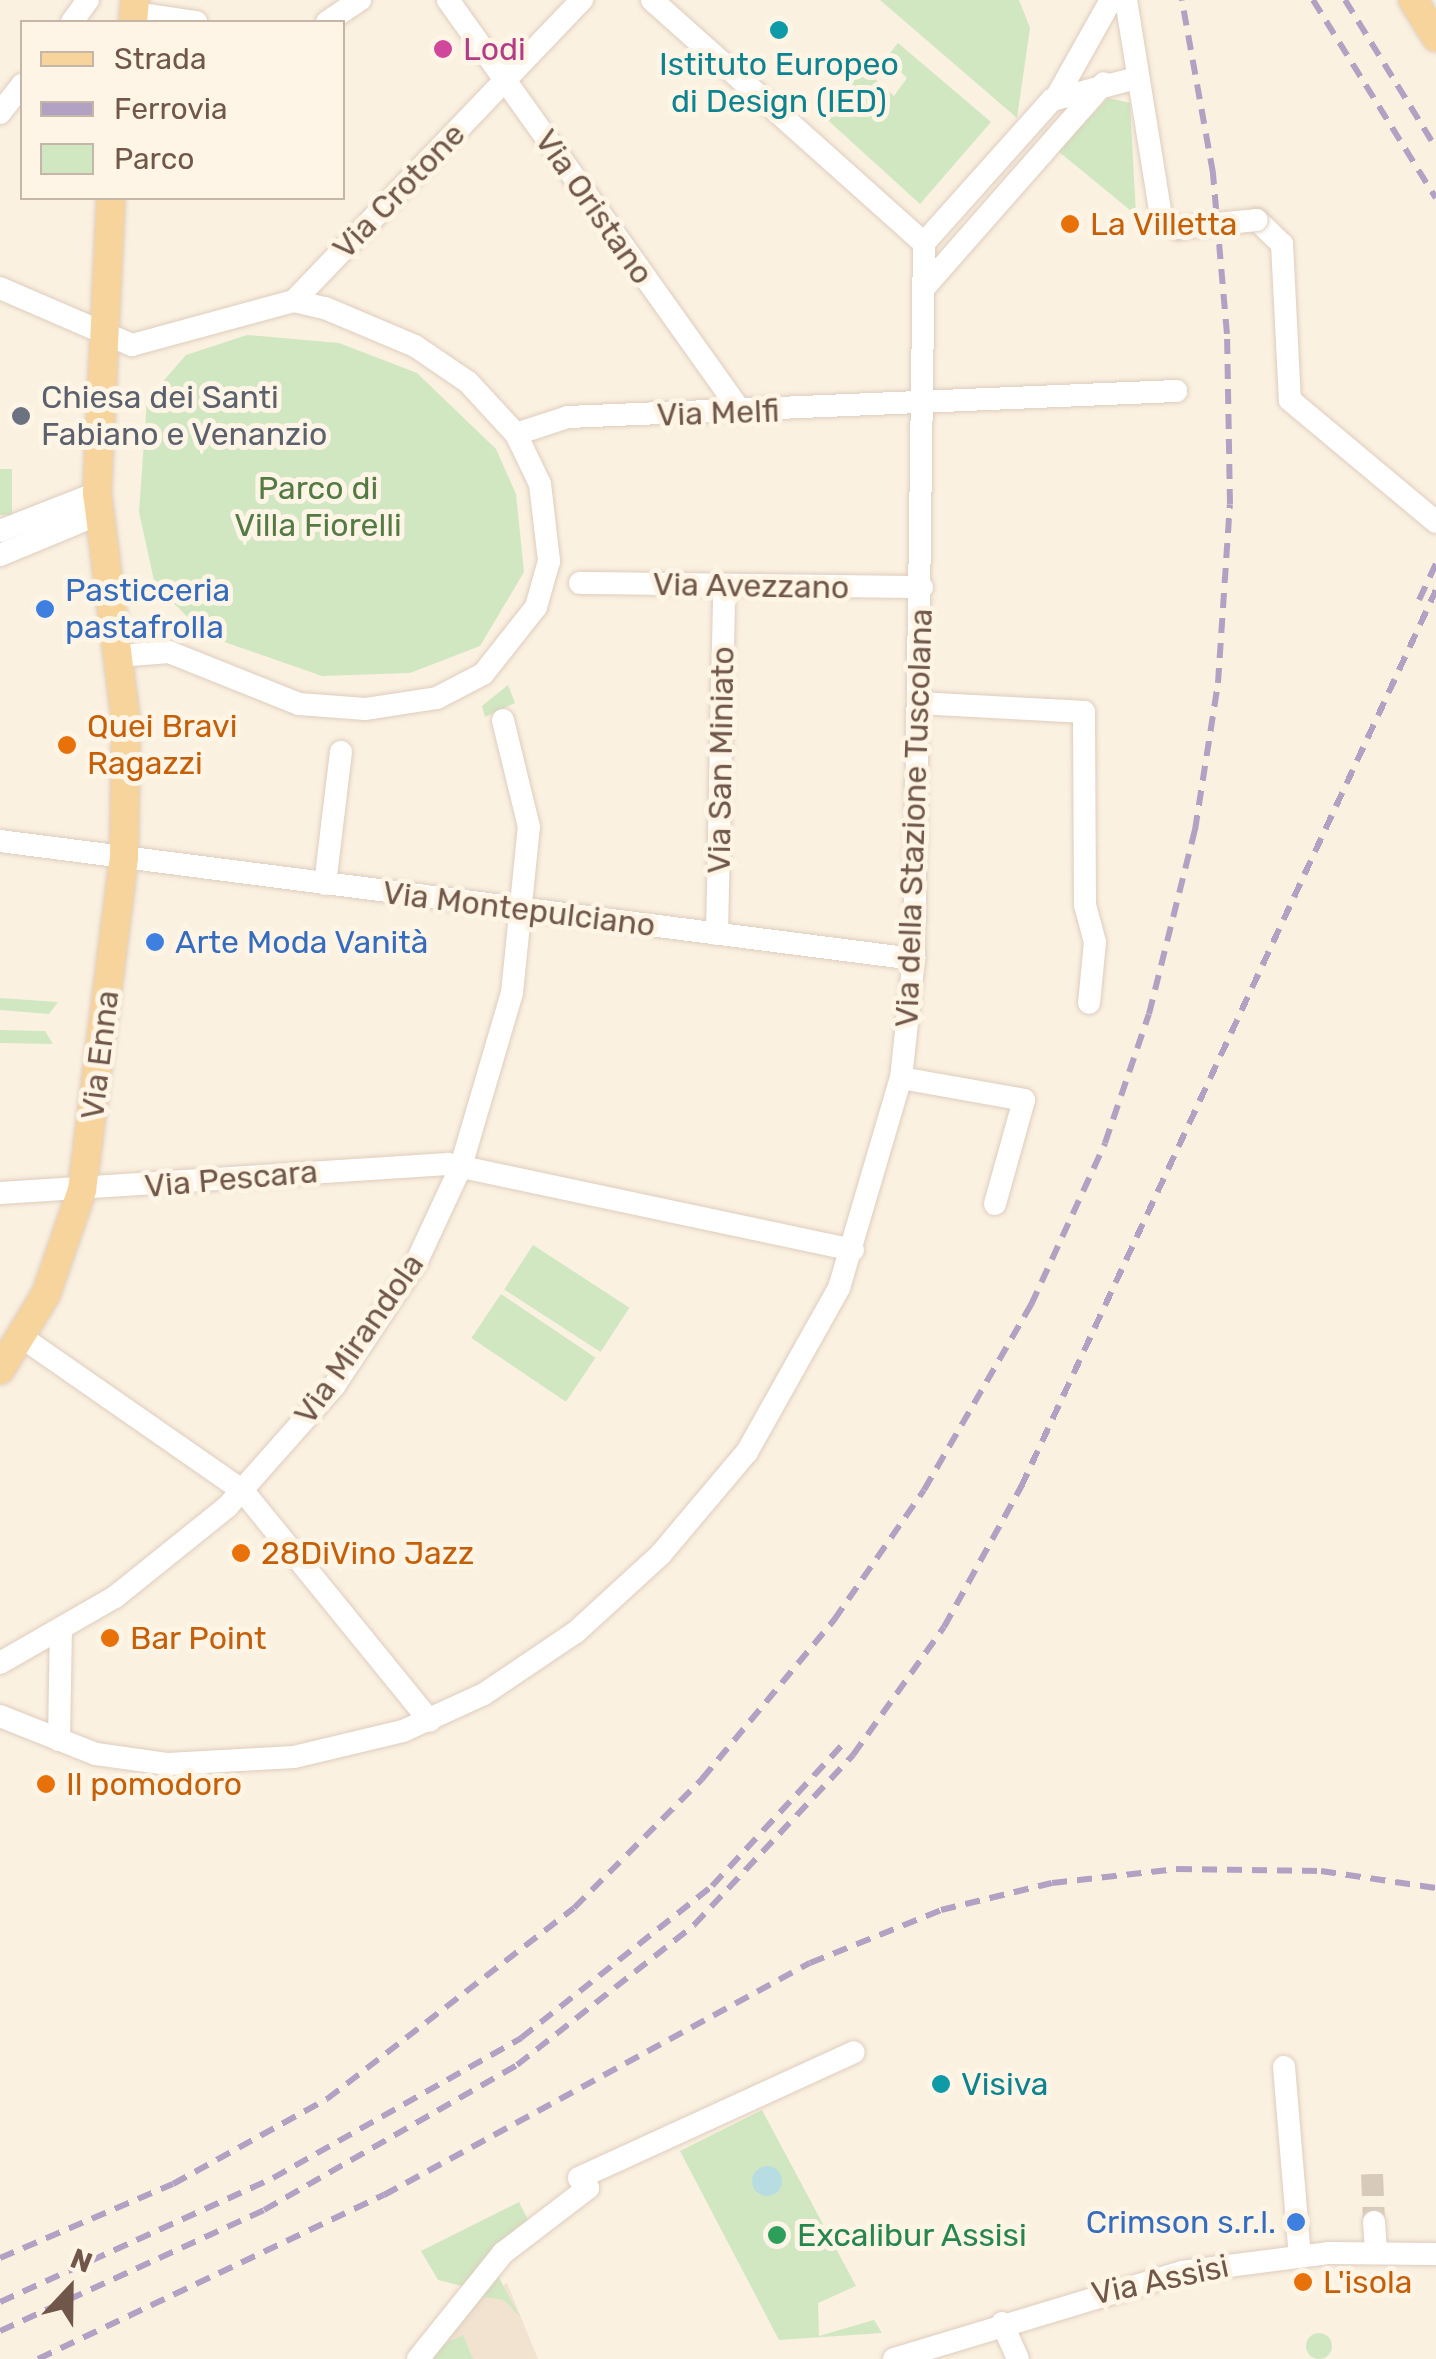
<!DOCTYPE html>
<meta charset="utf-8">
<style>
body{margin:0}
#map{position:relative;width:1436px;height:2359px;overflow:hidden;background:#fbf1e1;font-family:Rubik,sans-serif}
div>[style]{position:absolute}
.residential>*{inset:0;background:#f2e2d0}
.green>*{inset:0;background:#d0e7c1;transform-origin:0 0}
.round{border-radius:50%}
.water>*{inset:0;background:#b7dde3}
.minor-tunnel>*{height:22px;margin-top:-11px;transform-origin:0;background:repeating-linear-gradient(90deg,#d8cabb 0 22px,transparent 0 33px)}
.roads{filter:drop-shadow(0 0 2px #decdbe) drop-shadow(0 0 2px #decdbe)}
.minor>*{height:22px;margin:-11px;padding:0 11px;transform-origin:11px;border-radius:11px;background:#fff}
.major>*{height:28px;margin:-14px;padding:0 14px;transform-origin:14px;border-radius:14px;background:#f7d49c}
.rail>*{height:6px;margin-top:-3px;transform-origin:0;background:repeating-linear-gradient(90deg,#b3a1c3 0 15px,transparent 0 25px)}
.bridges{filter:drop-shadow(0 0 2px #decdbe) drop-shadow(0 0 2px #decdbe)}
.minor-bridge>*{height:22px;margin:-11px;padding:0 11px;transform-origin:11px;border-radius:11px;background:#fff}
.dots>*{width:28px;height:28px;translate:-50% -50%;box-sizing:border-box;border:5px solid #fef5e7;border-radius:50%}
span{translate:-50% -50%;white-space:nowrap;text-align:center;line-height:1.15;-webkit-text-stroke:10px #fef5e7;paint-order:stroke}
.hotel-label{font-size:32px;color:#b23c85}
.left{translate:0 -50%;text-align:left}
.culture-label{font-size:32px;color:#0d838f}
.street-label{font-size:32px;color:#705749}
.food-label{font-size:32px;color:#c56008}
.worship-label{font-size:32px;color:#5b616d}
.park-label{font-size:32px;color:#557b45}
.shop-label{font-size:32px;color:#366cbe}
.right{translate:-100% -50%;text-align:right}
.leisure-label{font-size:32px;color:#27864d}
.legend{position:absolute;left:20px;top:20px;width:325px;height:180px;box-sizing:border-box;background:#fef5e7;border:2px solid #c5b6a8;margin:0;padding:12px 18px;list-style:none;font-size:30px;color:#705749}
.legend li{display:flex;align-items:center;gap:20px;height:50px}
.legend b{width:50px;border:2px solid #c5b6a8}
.north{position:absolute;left:20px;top:2239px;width:100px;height:100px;-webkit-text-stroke:8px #fef5e7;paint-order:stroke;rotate:22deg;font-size:28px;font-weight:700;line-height:40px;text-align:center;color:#705749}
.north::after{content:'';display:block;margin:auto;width:35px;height:45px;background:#705749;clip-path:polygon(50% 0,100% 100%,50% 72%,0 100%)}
</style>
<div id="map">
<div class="residential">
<div style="clip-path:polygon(507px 2283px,538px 2359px,426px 2359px,458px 2313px)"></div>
</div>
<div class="green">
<div style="clip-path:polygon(880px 0,1019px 0,1030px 28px,1017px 118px)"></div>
<div style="clip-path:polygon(898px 43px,991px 122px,920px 204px,821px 114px,861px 67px,894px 96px,907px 78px,886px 58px)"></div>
<div style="clip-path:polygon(1108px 98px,1130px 103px,1136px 215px,1058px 151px)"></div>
<div style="clip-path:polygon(247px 335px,339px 343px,417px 373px,496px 449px,516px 494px,524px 572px,480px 646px,410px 673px,322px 676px,207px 636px,155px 585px,139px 512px,147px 400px,186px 355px)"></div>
<div style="left:0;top:469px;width:12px;height:46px"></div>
<div style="clip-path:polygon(508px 685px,515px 703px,485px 717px,482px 706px)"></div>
<div style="clip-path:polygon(0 998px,58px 1002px,49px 1014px,0 1010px)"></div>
<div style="clip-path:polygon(0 1030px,45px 1031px,53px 1044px,0 1043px)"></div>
<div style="left:533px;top:1245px;width:115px;height:53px;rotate:33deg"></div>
<div style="left:501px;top:1294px;width:114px;height:53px;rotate:34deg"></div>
<div style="clip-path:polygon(762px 2110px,856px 2286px,818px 2303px,819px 2336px,874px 2320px,882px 2333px,779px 2340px,680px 2151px)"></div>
<div style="clip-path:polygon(519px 2202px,528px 2220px,462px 2286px,438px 2280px,421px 2251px)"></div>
<div style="clip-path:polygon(496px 2272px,520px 2317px,504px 2300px,484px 2297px,444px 2344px,463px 2335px,473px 2359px,426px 2359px)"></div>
<div class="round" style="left:1306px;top:2333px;width:26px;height:26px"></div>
</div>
<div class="water">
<div class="round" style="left:752px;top:2166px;width:30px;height:30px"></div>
</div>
<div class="minor-tunnel">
<div style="left:1372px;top:2174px;width:48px;rotate:87.6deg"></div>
</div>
<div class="roads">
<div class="minor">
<div style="left:448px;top:0;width:507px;rotate:54.55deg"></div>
<div style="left:652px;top:0;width:365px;rotate:41.8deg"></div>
<div style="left:1126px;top:0;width:220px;rotate:80.8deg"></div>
<div style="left:1161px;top:217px;width:20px;rotate:33deg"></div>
<div style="left:134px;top:13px;width:63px;rotate:8.3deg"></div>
<div style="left:72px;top:22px;width:27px;rotate:-54deg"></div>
<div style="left:327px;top:22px;width:40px;rotate:-34deg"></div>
<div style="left:1056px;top:98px;width:112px;rotate:-60.7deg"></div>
<div style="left:0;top:113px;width:36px;rotate:-52deg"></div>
<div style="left:1257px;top:220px;width:35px;rotate:44deg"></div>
<div style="left:1282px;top:244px;width:156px;rotate:87.1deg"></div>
<div style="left:1290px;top:400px;width:190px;rotate:39.9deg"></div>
<div style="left:0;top:288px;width:144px;rotate:23.4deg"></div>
<div style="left:132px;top:345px;width:168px;rotate:-15.2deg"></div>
<div style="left:294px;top:301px;width:32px;rotate:13deg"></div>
<div style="left:325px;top:308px;width:98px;rotate:22.9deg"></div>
<div style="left:415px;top:346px;width:64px;rotate:34.2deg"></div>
<div style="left:468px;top:382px;width:71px;rotate:47.3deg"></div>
<div style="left:516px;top:434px;width:55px;rotate:64.4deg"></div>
<div style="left:540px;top:484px;width:78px;rotate:83.3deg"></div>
<div style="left:549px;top:561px;width:48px;rotate:105.8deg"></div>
<div style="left:536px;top:607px;width:85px;rotate:128.3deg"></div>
<div style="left:483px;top:674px;width:52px;rotate:152.4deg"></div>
<div style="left:437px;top:698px;width:73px;rotate:171.3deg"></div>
<div style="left:365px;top:709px;width:66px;rotate:-175.7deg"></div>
<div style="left:299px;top:704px;width:140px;rotate:-158.2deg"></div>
<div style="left:169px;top:652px;width:51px;rotate:175.5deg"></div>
<div style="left:923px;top:289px;width:274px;rotate:-48.7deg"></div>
<div style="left:294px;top:301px;width:417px;rotate:-46.3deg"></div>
<div style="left:516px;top:434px;width:55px;rotate:-18.1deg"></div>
<div style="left:568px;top:417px;width:609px;rotate:-2.45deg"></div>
<div style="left:0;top:531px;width:104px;rotate:-21.4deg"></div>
<div style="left:0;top:555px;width:107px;rotate:-22.5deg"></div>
<div style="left:580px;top:583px;width:342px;rotate:0.7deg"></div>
<div style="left:919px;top:703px;width:165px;rotate:3.1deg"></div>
<div style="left:1084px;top:712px;width:193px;rotate:89.7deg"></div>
<div style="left:1085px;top:905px;width:38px;rotate:75deg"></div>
<div style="left:1095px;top:942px;width:61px;rotate:95.6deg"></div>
<div style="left:0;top:841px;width:922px;rotate:7.36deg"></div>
<div style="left:325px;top:884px;width:133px;rotate:-83.1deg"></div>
<div style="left:717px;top:934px;width:348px;rotate:-88.8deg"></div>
<div style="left:901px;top:1078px;width:125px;rotate:10.1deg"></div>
<div style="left:1024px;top:1100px;width:108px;rotate:105.6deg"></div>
<div style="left:0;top:1193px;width:449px;rotate:-3.7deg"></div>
<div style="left:448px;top:1164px;width:414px;rotate:12deg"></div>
<div style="left:23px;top:1338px;width:268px;rotate:34.8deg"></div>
<div style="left:243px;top:1491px;width:296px;rotate:50.9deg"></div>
<div style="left:0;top:1663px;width:133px;rotate:-29.9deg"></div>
<div style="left:115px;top:1597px;width:144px;rotate:-38.8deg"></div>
<div style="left:227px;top:1507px;width:162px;rotate:-48.5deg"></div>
<div style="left:334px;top:1386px;width:150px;rotate:-56.4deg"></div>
<div style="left:417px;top:1261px;width:105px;rotate:-65.1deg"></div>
<div style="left:461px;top:1166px;width:180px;rotate:-73.6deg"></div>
<div style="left:512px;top:993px;width:167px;rotate:-84.2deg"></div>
<div style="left:529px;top:827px;width:110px;rotate:-103.7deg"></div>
<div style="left:0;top:1716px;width:103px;rotate:21.6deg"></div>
<div style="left:96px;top:1754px;width:73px;rotate:7.9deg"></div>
<div style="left:168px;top:1764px;width:126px;rotate:-3.2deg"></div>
<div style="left:294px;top:1757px;width:112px;rotate:-13.4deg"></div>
<div style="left:403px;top:1731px;width:89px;rotate:-24.6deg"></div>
<div style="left:484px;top:1694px;width:111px;rotate:-34deg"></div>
<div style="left:576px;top:1632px;width:115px;rotate:-42.5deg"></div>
<div style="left:661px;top:1554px;width:133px;rotate:-49.9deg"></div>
<div style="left:747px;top:1452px;width:188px;rotate:-60.7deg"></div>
<div style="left:839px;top:1288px;width:219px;rotate:-73.6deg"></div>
<div style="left:901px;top:1078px;width:120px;rotate:-83.8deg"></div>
<div style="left:914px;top:959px;width:716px;rotate:-89.2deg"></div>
<div style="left:924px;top:243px;width:192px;rotate:-48.2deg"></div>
<div style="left:1052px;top:100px;width:88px;rotate:-14.5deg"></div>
<div style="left:59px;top:1740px;width:110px;rotate:-89deg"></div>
<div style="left:1284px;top:2067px;width:190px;rotate:85.2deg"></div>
<div style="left:1374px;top:2222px;width:31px;rotate:86deg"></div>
<div style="left:1002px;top:2323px;width:39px;rotate:66deg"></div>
<div style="left:418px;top:2359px;width:136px;rotate:-51.3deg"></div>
<div style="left:503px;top:2253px;width:107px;rotate:-37.4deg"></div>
<div style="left:588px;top:2188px;width:13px;rotate:-132deg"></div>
<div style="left:579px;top:2178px;width:302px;rotate:-24.6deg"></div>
<div style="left:894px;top:2359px;width:301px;rotate:-16.8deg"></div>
<div style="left:1182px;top:2272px;width:147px;rotate:-7.4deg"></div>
<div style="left:1328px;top:2253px;width:108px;rotate:0.5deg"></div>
</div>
<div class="major">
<div style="left:1413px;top:0;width:44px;rotate:58.1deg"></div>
<div style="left:133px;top:22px;width:22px;rotate:-85deg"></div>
<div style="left:0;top:1370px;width:89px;rotate:-58.8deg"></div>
<div style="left:46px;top:1294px;width:110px;rotate:-70.9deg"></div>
<div style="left:82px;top:1190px;width:336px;rotate:-82.8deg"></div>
<div style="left:124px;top:857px;width:135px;rotate:-89.2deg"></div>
<div style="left:126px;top:722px;width:231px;rotate:-97.2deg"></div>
<div style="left:97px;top:493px;width:295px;rotate:-87.3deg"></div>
</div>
</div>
<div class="rail">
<div style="left:1313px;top:0;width:233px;rotate:58.2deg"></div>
<div style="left:1345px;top:0;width:174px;rotate:58.4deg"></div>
<div style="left:1419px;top:600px;width:40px;rotate:-65deg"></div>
<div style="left:0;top:2258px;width:188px;rotate:-23.2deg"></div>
<div style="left:173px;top:2184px;width:176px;rotate:-28.9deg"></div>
<div style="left:327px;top:2099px;width:312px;rotate:-37.7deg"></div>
<div style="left:574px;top:1908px;width:182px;rotate:-45.2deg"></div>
<div style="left:702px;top:1779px;width:207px;rotate:-50.3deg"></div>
<div style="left:834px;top:1620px;width:158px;rotate:-55.3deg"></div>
<div style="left:924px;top:1490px;width:214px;rotate:-60deg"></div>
<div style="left:1031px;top:1305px;width:178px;rotate:-65.4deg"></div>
<div style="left:1105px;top:1143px;width:136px;rotate:-71.2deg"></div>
<div style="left:1149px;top:1014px;width:190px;rotate:-76deg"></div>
<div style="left:1195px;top:830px;width:149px;rotate:-81.1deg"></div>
<div style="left:1218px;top:683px;width:179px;rotate:-86.2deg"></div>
<div style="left:1230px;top:504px;width:170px;rotate:-91deg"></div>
<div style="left:1227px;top:334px;width:162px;rotate:-95deg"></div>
<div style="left:1213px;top:173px;width:176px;rotate:-100.2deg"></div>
<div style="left:0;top:2302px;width:300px;rotate:-24.4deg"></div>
<div style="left:273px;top:2178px;width:285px;rotate:-29.4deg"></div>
<div style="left:521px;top:2038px;width:244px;rotate:-38.5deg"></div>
<div style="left:712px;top:1886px;width:192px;rotate:-47.3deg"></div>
<div style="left:0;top:2331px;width:290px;rotate:-24.6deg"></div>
<div style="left:264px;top:2210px;width:292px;rotate:-29.8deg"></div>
<div style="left:517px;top:2065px;width:226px;rotate:-38.3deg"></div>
<div style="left:694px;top:1925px;width:233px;rotate:-46.9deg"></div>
<div style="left:853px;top:1755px;width:157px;rotate:-54.6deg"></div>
<div style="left:944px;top:1627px;width:160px;rotate:-61.2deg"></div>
<div style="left:1021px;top:1487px;width:988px;rotate:-65.17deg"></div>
<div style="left:38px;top:2359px;width:383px;rotate:-25.4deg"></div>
<div style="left:384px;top:2195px;width:485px;rotate:-28.6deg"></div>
<div style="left:810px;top:1963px;width:141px;rotate:-22deg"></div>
<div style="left:941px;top:1910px;width:114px;rotate:-13.7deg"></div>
<div style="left:1052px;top:1883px;width:126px;rotate:-6.4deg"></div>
<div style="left:1177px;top:1869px;width:144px;rotate:0.8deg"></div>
<div style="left:1321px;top:1871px;width:116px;rotate:8.4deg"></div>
</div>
<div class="bridges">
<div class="minor-bridge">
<div style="left:1178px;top:228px;width:79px;rotate:-5.8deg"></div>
</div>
</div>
<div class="dots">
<div style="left:779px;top:30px;background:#0f9aa8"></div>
<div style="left:443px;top:49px;background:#d1479c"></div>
<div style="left:1070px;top:224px;background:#e8710a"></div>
<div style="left:21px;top:416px;background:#6b7280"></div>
<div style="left:45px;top:609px;background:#3f7fe0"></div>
<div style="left:67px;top:745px;background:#e8710a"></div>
<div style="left:155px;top:942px;background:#3f7fe0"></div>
<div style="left:241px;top:1553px;background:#e8710a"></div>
<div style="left:110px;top:1638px;background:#e8710a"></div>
<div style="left:46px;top:1784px;background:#e8710a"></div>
<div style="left:941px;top:2084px;background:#0f9aa8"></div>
<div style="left:1296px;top:2222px;background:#3f7fe0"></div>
<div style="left:777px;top:2235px;background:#2e9e5b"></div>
<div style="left:1303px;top:2282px;background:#e8710a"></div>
</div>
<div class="hotel-label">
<span class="left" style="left:463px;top:49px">Lodi</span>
</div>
<div class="culture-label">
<span style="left:779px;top:83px">Istituto Europeo<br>di Design (IED)</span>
<span class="left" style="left:961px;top:2084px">Visiva</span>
</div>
<div class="street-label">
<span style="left:399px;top:191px;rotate:-46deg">Via Crotone</span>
<span style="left:594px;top:207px;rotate:55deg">Via Oristano</span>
<span style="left:718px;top:413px;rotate:-2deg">Via Melfi</span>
<span style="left:751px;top:586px;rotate:1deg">Via Avezzano</span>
<span style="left:721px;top:760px;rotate:-89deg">Via San Miniato</span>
<span style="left:914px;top:818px;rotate:-88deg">Via della Stazione Tuscolana</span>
<span style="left:519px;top:909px;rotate:7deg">Via Montepulciano</span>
<span style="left:100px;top:1055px;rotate:-83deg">Via Enna</span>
<span style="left:231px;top:1179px;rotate:-5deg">Via Pescara</span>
<span style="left:359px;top:1339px;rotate:-55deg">Via Mirandola</span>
<span style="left:1160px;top:2280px;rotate:-12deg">Via Assisi</span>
</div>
<div class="food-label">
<span class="left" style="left:1090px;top:224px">La Villetta</span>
<span class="left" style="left:87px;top:745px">Quei Bravi<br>Ragazzi</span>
<span class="left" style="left:261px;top:1553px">28DiVino Jazz</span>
<span class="left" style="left:130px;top:1638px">Bar Point</span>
<span class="left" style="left:66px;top:1784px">Il pomodoro</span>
<span class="left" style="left:1323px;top:2282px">L'isola</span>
</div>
<div class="worship-label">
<span class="left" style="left:41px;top:416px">Chiesa dei Santi<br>Fabiano e Venanzio</span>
</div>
<div class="park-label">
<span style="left:318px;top:507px">Parco di<br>Villa Fiorelli</span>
</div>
<div class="shop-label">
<span class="left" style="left:65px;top:609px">Pasticceria<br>pastafrolla</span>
<span class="left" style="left:175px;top:942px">Arte Moda Vanità</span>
<span class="right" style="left:1276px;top:2222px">Crimson s.r.l.</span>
</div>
<div class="leisure-label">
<span class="left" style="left:797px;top:2235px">Excalibur Assisi</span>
</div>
<ul class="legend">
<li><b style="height:12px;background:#f7d49c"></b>Strada</li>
<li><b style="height:12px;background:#b3a1c3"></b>Ferrovia</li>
<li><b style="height:28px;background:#d0e7c1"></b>Parco</li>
</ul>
<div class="north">N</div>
</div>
